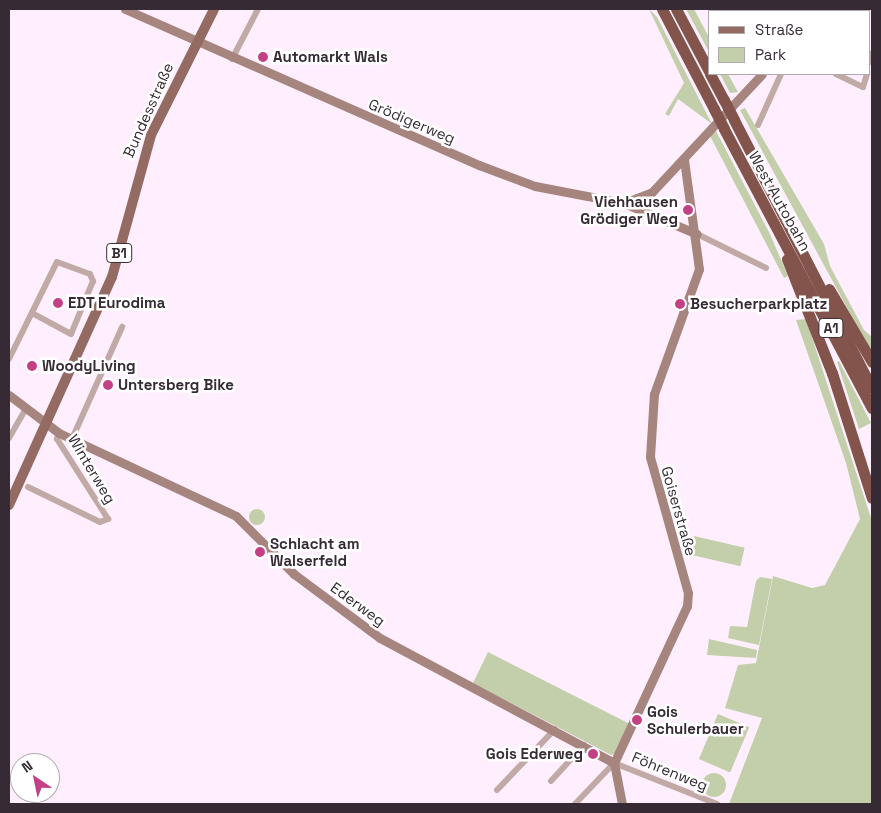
<!DOCTYPE html>
<meta charset="utf-8">
<style>
body{margin:0}
#map{position:relative;width:881px;height:813px;overflow:hidden;background:#ffeffe;font-family:"Space Grotesk",sans-serif}
div>[style]{position:absolute}
.green>*{inset:0;background:#c3cfab;transform-origin:0 0}
.round{border-radius:50%}
.street>*{height:6px;margin:-3px;padding:0 3px;transform-origin:3px;border-radius:3px;background:#c1aaa5}
.secondary>*{height:9px;margin:-4.5px;padding:0 4.5px;transform-origin:4.5px;border-radius:4.5px;background:#a7857f}
.primary>*{height:10px;margin:-5px;padding:0 5px;transform-origin:5px;border-radius:5px;background:#946b63}
.highway>*{height:11px;margin:-5.5px;padding:0 5.5px;transform-origin:5.5px;border-radius:5.5px;background:#82544c}
.highway-bridge>*{height:11px;margin:-5.5px;padding:0 5.5px;transform-origin:5.5px;border-radius:5.5px;background:#82544c}
.dots>*{width:14px;height:14px;translate:-50% -50%;box-sizing:border-box;border:2px solid #fff;border-radius:50%}
span{translate:-50% -50%;white-space:nowrap;text-align:center;line-height:1.15;-webkit-text-stroke:5px #fff;paint-order:stroke}
.shield-label span{padding:1px 4px;background:#fff;border:1px solid;border-radius:4px;-webkit-text-stroke-width:0}
.shield-label{font-size:14px;color:#362b35;font-weight:700}
.poi-label{font-size:15px;color:#362b35;font-weight:700}
.left{translate:0 -50%;text-align:left}
.right{translate:-100% -50%;text-align:right}
.street-label{font-size:15px;color:#362b35}
.frame{position:absolute;inset:0;border:10px solid #362b35;pointer-events:none}
.legend{position:absolute;left:708px;top:10px;width:162px;height:65px;box-sizing:border-box;background:#fff;border:1px solid #afaaae;margin:0;padding:6px 9px;list-style:none;font-size:15px;color:#362b35}
.legend li{display:flex;align-items:center;gap:10px;height:25px}
.legend b{width:25px;border:1px solid #afaaae}
.north{position:absolute;left:10px;top:753px;width:50px;height:50px;box-sizing:border-box;background:#fff;border:1px solid #afaaae;border-radius:50%;rotate:326deg;font-size:14px;font-weight:700;line-height:20px;text-align:center;color:#362b35}
.north::after{content:'';display:block;margin:auto;width:18px;height:22px;background:#c44085;clip-path:polygon(50% 0,100% 100%,50% 72%,0 100%)}
</style>
<div id="map">
<div class="green">
<div style="clip-path:polygon(649px 9px,657px 17px,712px 124px,678px 99px,669px 116px,665px 114px,684px 83px)"></div>
<div style="clip-path:polygon(686px 9px,694px 9px,710px 39px,710px 54px)"></div>
<div style="clip-path:polygon(720px 74px,728px 74px,738px 92px,730px 93px)"></div>
<div style="clip-path:polygon(745px 108px,824px 244px,830px 266px,864px 330px,872px 337px,872px 354px,740px 110px)"></div>
<div style="clip-path:polygon(716px 131px,770px 234px,788px 276px,784px 278px,710px 136px)"></div>
<div style="clip-path:polygon(806px 319px,872px 521px,872px 804px,729px 804px,762px 718px,725px 708px,738px 665px,756px 663px,773px 576px,812px 588px,825px 585px,860px 519px,846px 463px,796px 320px)"></div>
<div style="clip-path:polygon(839px 361px,871px 423px,859px 429px,837px 362px)"></div>
<div class="round" style="left:249px;top:509px;width:16px;height:16px"></div>
<div style="left:694px;top:536px;width:52px;height:19px;rotate:13deg"></div>
<div style="clip-path:polygon(760px 577px,772px 579px,759px 645px,728px 638px,730px 626px,747px 627px,756px 581px)"></div>
<div style="clip-path:polygon(709px 639px,757px 650px,756px 658px,707px 655px)"></div>
<div style="clip-path:polygon(488px 652px,630px 724px,617px 753px,611px 755px,473px 683px)"></div>
<div style="left:718px;top:714px;width:34px;height:49px;rotate:23deg"></div>
<div class="round" style="left:702px;top:773px;width:24px;height:24px"></div>
</div>
<div class="street">
<div style="left:732px;top:9px;width:5px;rotate:22deg"></div>
<div style="left:232px;top:59px;width:56px;rotate:-62.5deg"></div>
<div style="left:870px;top:62px;width:9px;rotate:-77deg"></div>
<div style="left:836px;top:74px;width:30px;rotate:26deg"></div>
<div style="left:863px;top:87px;width:14px;rotate:-73deg"></div>
<div style="left:758px;top:125px;width:56px;rotate:-65.7deg"></div>
<div style="left:697px;top:234px;width:77px;rotate:26.2deg"></div>
<div style="left:9px;top:359px;width:108px;rotate:-63.7deg"></div>
<div style="left:57px;top:262px;width:35px;rotate:20deg"></div>
<div style="left:90px;top:274px;width:8px;rotate:67deg"></div>
<div style="left:93px;top:281px;width:57px;rotate:112.5deg"></div>
<div style="left:71px;top:334px;width:44px;rotate:-151.7deg"></div>
<div style="left:9px;top:438px;width:34px;rotate:-60deg"></div>
<div style="left:72px;top:439px;width:123px;rotate:-65.9deg"></div>
<div style="left:28px;top:487px;width:80px;rotate:25.9deg"></div>
<div style="left:100px;top:522px;width:9px;rotate:-21deg"></div>
<div style="left:108px;top:519px;width:95px;rotate:-122.5deg"></div>
<div style="left:57px;top:439px;width:6px;rotate:-72deg"></div>
<div style="left:551px;top:781px;width:49px;rotate:-47.5deg"></div>
<div style="left:497px;top:790px;width:84px;rotate:-46.4deg"></div>
<div style="left:575px;top:804px;width:57px;rotate:-46.4deg"></div>
<div style="left:614px;top:763px;width:111px;rotate:21.7deg"></div>
</div>
<div class="secondary">
<div style="left:125px;top:9px;width:387px;rotate:23.8deg"></div>
<div style="left:479px;top:165px;width:60px;rotate:20.6deg"></div>
<div style="left:535px;top:186px;width:91px;rotate:10.8deg"></div>
<div style="left:624px;top:203px;width:30px;rotate:-21deg"></div>
<div style="left:652px;top:192px;width:161px;rotate:-47deg"></div>
<div style="left:814px;top:11px;width:2px;rotate:-63deg"></div>
<div style="left:624px;top:203px;width:79px;rotate:23deg"></div>
<div style="left:9px;top:395px;width:63px;rotate:37.2deg"></div>
<div style="left:59px;top:433px;width:195px;rotate:25.1deg"></div>
<div style="left:236px;top:516px;width:82px;rotate:45deg"></div>
<div style="left:294px;top:574px;width:107px;rotate:36.7deg"></div>
<div style="left:380px;top:638px;width:265px;rotate:28.1deg"></div>
<div style="left:622px;top:804px;width:42px;rotate:-101deg"></div>
<div style="left:614px;top:763px;width:173px;rotate:-65.1deg"></div>
<div style="left:687px;top:606px;width:13px;rotate:-86deg"></div>
<div style="left:688px;top:593px;width:141px;rotate:-105.6deg"></div>
<div style="left:650px;top:457px;width:63px;rotate:-86.4deg"></div>
<div style="left:654px;top:394px;width:133px;rotate:-70.2deg"></div>
<div style="left:699px;top:269px;width:110px;rotate:-97.8deg"></div>
</div>
<div class="primary">
<div style="left:9px;top:505px;width:250px;rotate:-65.7deg"></div>
<div style="left:112px;top:277px;width:147px;rotate:-74.6deg"></div>
<div style="left:151px;top:135px;width:141px;rotate:-63.4deg"></div>
</div>
<div class="highway">
<div style="left:662px;top:9px;width:113px;rotate:62.5deg"></div>
<div style="left:676px;top:9px;width:72px;rotate:62deg"></div>
<div style="left:710px;top:74px;width:30px;rotate:62deg"></div>
<div style="left:734px;top:120px;width:301px;rotate:62.8deg"></div>
<div style="left:724px;top:129px;width:316px;rotate:62.1deg"></div>
<div style="left:787px;top:259px;width:123px;rotate:68.5deg"></div>
<div style="left:832px;top:373px;width:131px;rotate:72.3deg"></div>
<div style="left:829px;top:289px;width:85px;rotate:59.5deg"></div>
</div>
<div class="highway-bridge">
<div style="left:724px;top:100px;width:22px;rotate:63deg"></div>
<div style="left:714px;top:109px;width:22px;rotate:63deg"></div>
</div>
<div class="dots">
<div style="left:263px;top:57px;background:#c44085"></div>
<div style="left:688px;top:210px;background:#c44085"></div>
<div style="left:58px;top:303px;background:#c44085"></div>
<div style="left:680px;top:304px;background:#c44085"></div>
<div style="left:32px;top:366px;background:#c44085"></div>
<div style="left:108px;top:385px;background:#c44085"></div>
<div style="left:260px;top:552px;background:#c44085"></div>
<div style="left:637px;top:720px;background:#c44085"></div>
<div style="left:593px;top:754px;background:#c44085"></div>
</div>
<div class="shield-label">
<span style="left:119px;top:253px">B1</span>
<span style="left:831px;top:328px">A1</span>
</div>
<div class="poi-label">
<span class="left" style="left:273px;top:57px">Automarkt Wals</span>
<span class="right" style="left:678px;top:210px">Viehhausen<br>Grödiger Weg</span>
<span class="left" style="left:68px;top:303px">EDT Eurodima</span>
<span class="left" style="left:690px;top:304px">Besucherparkplatz</span>
<span class="left" style="left:42px;top:366px">WoodyLiving</span>
<span class="left" style="left:118px;top:385px">Untersberg Bike</span>
<span class="left" style="left:270px;top:552px">Schlacht am<br>Walserfeld</span>
<span class="left" style="left:647px;top:720px">Gois<br>Schulerbauer</span>
<span class="right" style="left:583px;top:754px">Gois Ederweg</span>
</div>
<div class="street-label">
<span style="left:148px;top:110px;rotate:-66deg">Bundesstraße</span>
<span style="left:412px;top:121px;rotate:23deg">Grödigerweg</span>
<span style="left:780px;top:201px;rotate:61deg">West Autobahn</span>
<span style="left:92px;top:469px;rotate:59deg">Winterweg</span>
<span style="left:679px;top:511px;rotate:74deg">Goiserstraße</span>
<span style="left:358px;top:604px;rotate:36deg">Ederweg</span>
<span style="left:670px;top:771px;rotate:22deg">Föhrenweg</span>
</div>
<div class="frame"></div>
<ul class="legend">
<li><b style="height:6px;background:#946b63"></b>Straße</li>
<li><b style="height:14px;background:#c3cfab"></b>Park</li>
</ul>
<div class="north">N</div>
</div>
